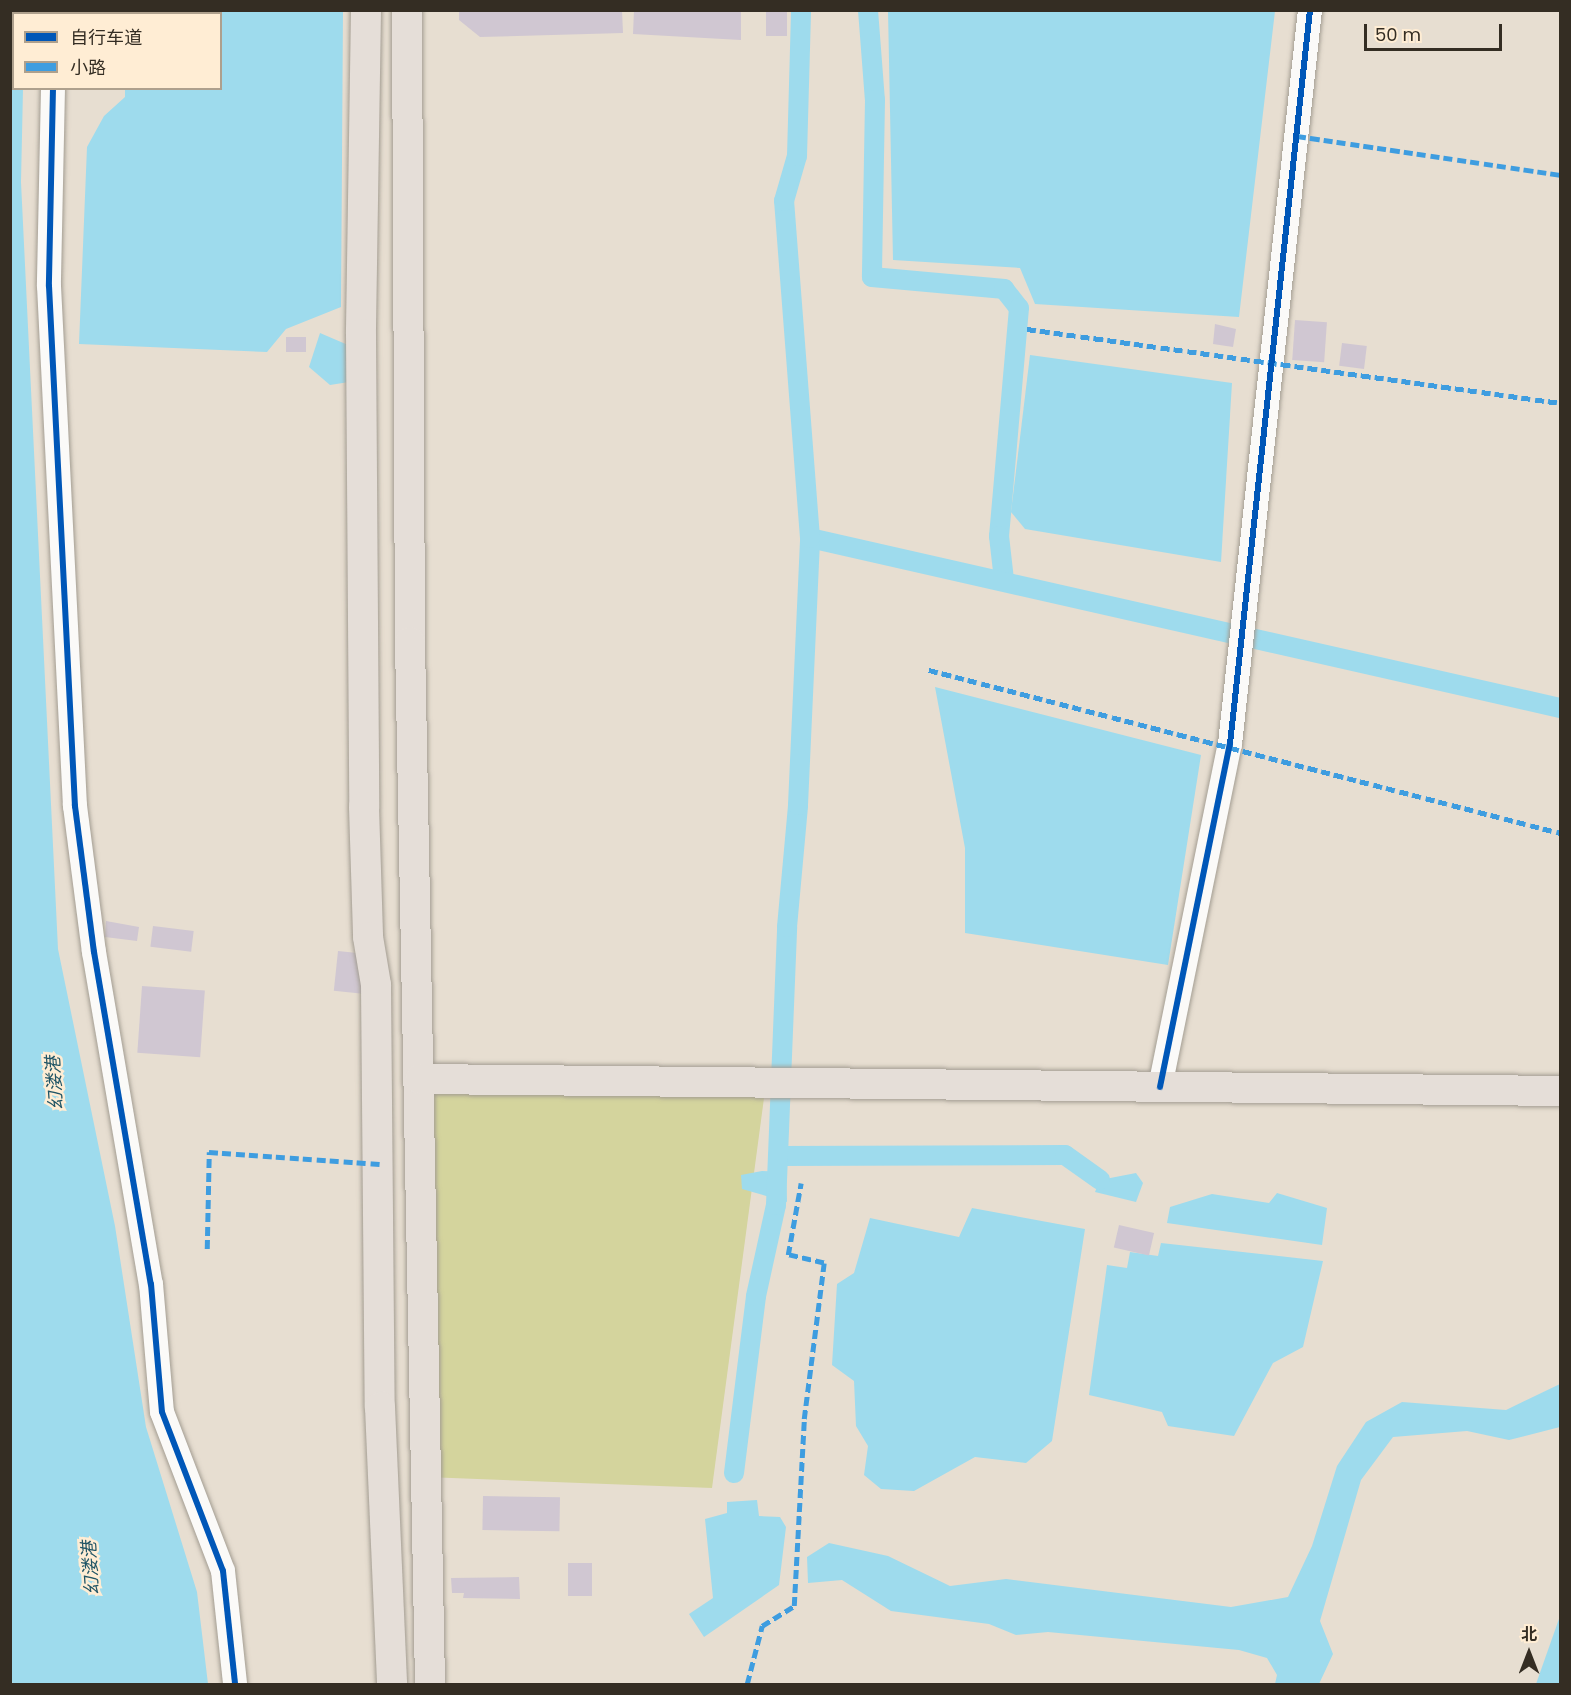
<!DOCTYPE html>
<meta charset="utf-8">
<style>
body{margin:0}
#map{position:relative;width:1571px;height:1695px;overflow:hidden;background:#e7ded1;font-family:Poppins,"Noto Sans SC",sans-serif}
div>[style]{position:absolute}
.green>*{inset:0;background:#d4d49d}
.water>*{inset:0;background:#9edbed}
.canal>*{height:20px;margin:-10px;padding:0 10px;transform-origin:10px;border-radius:10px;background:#9edbed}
.building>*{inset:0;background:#d0c7d2;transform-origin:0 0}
.roads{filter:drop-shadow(0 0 2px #a39d92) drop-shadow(0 0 2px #a39d92)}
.minor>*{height:24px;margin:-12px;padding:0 12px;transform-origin:12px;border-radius:12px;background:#fbfaf8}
.major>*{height:30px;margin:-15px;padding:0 15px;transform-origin:15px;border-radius:15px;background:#e5ded8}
.quiet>*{height:4.5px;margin-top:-2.25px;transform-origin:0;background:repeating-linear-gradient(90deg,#3e9de0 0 9px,transparent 0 13.5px)}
.cycleway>*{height:6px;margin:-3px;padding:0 3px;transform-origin:3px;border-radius:3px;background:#0057b8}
span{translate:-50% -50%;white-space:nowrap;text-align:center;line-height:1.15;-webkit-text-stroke:5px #ffedd4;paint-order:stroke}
.water-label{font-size:18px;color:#205465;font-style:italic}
.frame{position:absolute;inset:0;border:12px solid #342d23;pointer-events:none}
.legend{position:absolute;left:12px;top:12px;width:210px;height:78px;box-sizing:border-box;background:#ffedd4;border:2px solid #aea08d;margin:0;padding:8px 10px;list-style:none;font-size:18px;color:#342d23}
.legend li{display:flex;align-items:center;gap:12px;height:30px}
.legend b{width:30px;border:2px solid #aea08d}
.north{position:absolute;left:1499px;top:1623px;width:60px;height:60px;-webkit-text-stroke:4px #ffedd4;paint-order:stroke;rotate:0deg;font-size:16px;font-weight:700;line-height:24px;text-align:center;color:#342d23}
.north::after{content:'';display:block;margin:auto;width:21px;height:27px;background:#342d23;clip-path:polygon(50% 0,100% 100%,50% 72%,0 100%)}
.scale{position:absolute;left:1364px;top:24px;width:138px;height:27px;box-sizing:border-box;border:3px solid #342d23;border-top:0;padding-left:8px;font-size:18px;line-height:21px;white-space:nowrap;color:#342d23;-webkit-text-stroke:4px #ffedd4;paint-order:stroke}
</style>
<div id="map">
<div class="green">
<div style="clip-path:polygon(420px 1079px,766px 1083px,712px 1488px,426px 1477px)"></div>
</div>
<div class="water">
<div style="clip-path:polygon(26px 11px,14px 14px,14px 88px,23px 89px,21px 182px,58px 949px,115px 1226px,146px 1427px,197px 1592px,208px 1684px,13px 1684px,11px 1680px,10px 11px)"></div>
<div style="clip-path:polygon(129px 11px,343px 11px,341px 307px,286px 329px,267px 352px,79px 344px,87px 147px,104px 116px,125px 97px,125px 89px,220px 88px,220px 14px)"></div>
<div style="clip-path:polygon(888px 11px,1275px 11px,1239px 317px,1035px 304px,1020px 268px,893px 260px)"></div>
<div style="clip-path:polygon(320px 333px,348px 345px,349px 382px,330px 385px,309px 367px)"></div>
<div style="clip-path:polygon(1030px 355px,1232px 383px,1221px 562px,1025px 529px,1011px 512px)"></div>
<div style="clip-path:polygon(935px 687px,1201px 755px,1168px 965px,965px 933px,965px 848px)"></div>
<div style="clip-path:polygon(762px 1171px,786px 1172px,787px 1202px,742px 1189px,741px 1175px)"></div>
<div style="clip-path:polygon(1136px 1173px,1143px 1183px,1136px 1202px,1095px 1192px,1100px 1180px)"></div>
<div style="clip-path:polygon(1277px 1193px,1327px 1208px,1322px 1245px,1167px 1223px,1170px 1207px,1212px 1194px,1269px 1203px)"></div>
<div style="clip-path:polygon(972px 1208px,1085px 1229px,1052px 1441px,1026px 1463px,975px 1457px,914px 1491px,881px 1489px,864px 1475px,868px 1446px,856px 1426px,854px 1381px,832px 1365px,837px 1284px,854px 1273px,870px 1218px,959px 1237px)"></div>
<div style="clip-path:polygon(1161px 1243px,1323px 1261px,1303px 1347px,1273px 1363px,1234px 1436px,1168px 1426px,1162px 1412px,1089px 1395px,1107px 1265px,1127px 1268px,1130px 1252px,1158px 1256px)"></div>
<div style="clip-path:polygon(1560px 1384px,1560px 1427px,1509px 1440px,1467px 1431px,1393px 1437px,1361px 1480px,1320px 1621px,1333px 1654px,1319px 1684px,1275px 1684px,1277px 1675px,1267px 1658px,1239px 1650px,1048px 1632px,1016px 1635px,989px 1624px,891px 1611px,842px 1580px,808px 1583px,807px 1557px,829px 1543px,888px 1556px,950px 1586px,1006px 1579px,1231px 1607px,1288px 1597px,1312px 1546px,1337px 1466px,1366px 1422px,1402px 1402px,1506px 1410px)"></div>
<div style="clip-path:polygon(757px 1500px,759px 1516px,780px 1517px,786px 1527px,779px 1585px,704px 1637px,689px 1614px,713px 1598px,705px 1519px,727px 1513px,727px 1502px)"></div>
<div style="clip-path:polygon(1560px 1616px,1560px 1684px,1536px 1684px)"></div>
</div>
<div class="canal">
<div style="left:868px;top:10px;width:90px;rotate:85.6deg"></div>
<div style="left:875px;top:100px;width:177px;rotate:91deg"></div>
<div style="left:872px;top:277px;width:133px;rotate:5.2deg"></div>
<div style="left:1004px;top:289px;width:24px;rotate:52deg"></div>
<div style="left:1019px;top:308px;width:229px;rotate:95deg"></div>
<div style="left:999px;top:536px;width:44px;rotate:83.5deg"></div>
<div style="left:810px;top:538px;width:769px;rotate:12.77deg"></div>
<div style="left:778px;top:1156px;width:287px;rotate:-0.2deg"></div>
<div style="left:1065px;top:1155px;width:43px;rotate:35.5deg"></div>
<div style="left:734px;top:1473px;width:178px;rotate:-82.9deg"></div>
<div style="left:756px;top:1296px;width:93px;rotate:-77.6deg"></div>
<div style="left:776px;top:1205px;width:278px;rotate:-87.7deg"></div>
<div style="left:787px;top:927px;width:122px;rotate:-84.8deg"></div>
<div style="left:798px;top:805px;width:267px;rotate:-87.4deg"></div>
<div style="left:810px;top:538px;width:338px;rotate:-94.4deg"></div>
<div style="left:784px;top:201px;width:47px;rotate:-73.9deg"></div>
<div style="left:797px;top:156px;width:146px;rotate:-88.4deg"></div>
</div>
<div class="building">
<div style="clip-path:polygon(459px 10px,622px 10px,623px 33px,480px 37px,459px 20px)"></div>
<div style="clip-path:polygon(634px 10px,741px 10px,741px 40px,633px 34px)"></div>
<div style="left:766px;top:10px;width:21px;height:26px"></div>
<div style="left:1295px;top:320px;width:32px;height:40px;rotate:4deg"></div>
<div style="clip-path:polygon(1215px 324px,1236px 329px,1233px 347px,1213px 344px)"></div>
<div style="left:306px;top:337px;width:15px;height:20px;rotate:90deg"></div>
<div style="left:1342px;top:343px;width:25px;height:23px;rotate:7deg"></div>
<div style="clip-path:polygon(106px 921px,139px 927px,137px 941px,105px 937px)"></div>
<div style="left:153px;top:926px;width:41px;height:21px;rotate:7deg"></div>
<div style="left:338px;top:951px;width:29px;height:40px;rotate:6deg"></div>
<div style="left:142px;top:986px;width:63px;height:67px;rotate:4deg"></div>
<div style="left:1119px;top:1225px;width:36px;height:23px;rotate:13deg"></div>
<div style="left:483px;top:1496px;width:77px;height:34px;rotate:1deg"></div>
<div style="left:568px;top:1563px;width:24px;height:33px"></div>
<div style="clip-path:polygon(519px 1577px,520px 1599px,463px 1598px,464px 1593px,452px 1593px,451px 1578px)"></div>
</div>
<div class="roads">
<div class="minor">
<div style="left:55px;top:14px;width:4px;rotate:-90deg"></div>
<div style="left:53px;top:88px;width:198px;rotate:91.2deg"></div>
<div style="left:49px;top:286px;width:521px;rotate:87.14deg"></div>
<div style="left:75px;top:806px;width:147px;rotate:82.6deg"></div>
<div style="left:94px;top:952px;width:337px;rotate:80.3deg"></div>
<div style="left:151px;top:1284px;width:128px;rotate:85.1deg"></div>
<div style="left:162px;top:1412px;width:170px;rotate:69deg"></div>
<div style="left:223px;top:1571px;width:114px;rotate:83.9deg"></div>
<div style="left:1160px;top:1087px;width:350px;rotate:-78.5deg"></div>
<div style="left:1230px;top:744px;width:738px;rotate:-83.78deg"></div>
</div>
<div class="major">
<div style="left:366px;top:10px;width:324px;rotate:90.9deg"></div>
<div style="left:361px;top:334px;width:473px;rotate:89.6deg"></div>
<div style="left:364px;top:807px;width:130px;rotate:88.2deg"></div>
<div style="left:368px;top:937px;width:49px;rotate:80.5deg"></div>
<div style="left:376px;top:985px;width:422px;rotate:89.5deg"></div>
<div style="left:380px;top:1407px;width:277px;rotate:87.5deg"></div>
<div style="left:407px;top:10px;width:632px;rotate:89.73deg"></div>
<div style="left:410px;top:642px;width:1042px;rotate:88.9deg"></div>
<div style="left:420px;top:1079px;width:1140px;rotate:0.6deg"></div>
</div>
</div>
<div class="quiet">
<div style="left:1297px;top:136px;width:266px;rotate:8.4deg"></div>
<div style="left:1027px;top:329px;width:538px;rotate:7.9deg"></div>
<div style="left:929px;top:670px;width:652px;rotate:14.48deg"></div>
<div style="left:207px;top:1249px;width:97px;rotate:-88.8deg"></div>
<div style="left:209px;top:1152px;width:171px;rotate:4deg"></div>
<div style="left:747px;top:1684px;width:60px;rotate:-75.5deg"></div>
<div style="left:762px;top:1626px;width:38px;rotate:-32deg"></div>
<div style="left:794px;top:1606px;width:187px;rotate:-86.9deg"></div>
<div style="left:804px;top:1419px;width:157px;rotate:-82.7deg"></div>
<div style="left:824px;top:1263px;width:37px;rotate:-167deg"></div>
<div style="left:788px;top:1255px;width:73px;rotate:-79.8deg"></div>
</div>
<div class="cycleway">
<div style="left:53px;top:88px;width:198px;rotate:91.2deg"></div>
<div style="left:49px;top:286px;width:521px;rotate:87.14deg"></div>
<div style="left:75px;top:806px;width:147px;rotate:82.6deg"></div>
<div style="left:94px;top:952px;width:337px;rotate:80.3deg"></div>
<div style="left:151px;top:1284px;width:128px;rotate:85.1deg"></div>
<div style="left:162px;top:1412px;width:170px;rotate:69deg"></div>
<div style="left:223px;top:1571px;width:114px;rotate:83.9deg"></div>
<div style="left:1160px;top:1087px;width:350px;rotate:-78.5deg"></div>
<div style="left:1230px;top:744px;width:738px;rotate:-83.78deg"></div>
</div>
<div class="water-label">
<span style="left:55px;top:1083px;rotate:-94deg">幻溇港</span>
<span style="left:91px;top:1568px;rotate:-94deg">幻溇港</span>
</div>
<div class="frame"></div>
<ul class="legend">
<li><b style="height:8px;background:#0057b8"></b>自行车道</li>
<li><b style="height:8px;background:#3e9de0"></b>小路</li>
</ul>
<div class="north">北</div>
<div class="scale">50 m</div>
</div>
